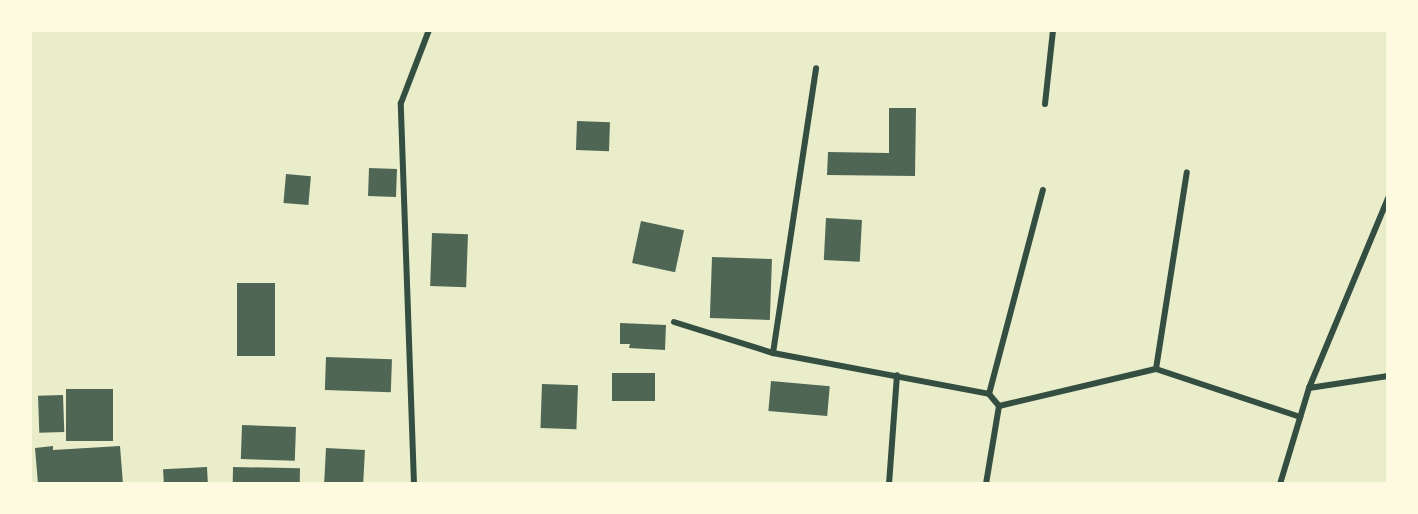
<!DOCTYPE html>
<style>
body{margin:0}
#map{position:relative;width:1418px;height:514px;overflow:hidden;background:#e9edc9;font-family:"Open Sans",sans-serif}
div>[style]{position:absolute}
.building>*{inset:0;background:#4f6655;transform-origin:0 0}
.minor>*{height:6px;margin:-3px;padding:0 3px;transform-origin:3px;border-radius:3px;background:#344e41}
span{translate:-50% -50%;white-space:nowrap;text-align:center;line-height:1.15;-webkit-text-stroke:5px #fefae0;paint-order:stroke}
.frame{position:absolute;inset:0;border:32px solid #fefae0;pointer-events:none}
</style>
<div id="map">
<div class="building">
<div style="clip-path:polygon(889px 108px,916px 108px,915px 176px,827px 175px,828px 152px,889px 153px)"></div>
<div style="left:577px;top:121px;width:33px;height:29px;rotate:2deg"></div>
<div style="left:369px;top:168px;width:28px;height:28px;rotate:2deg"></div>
<div style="left:286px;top:174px;width:25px;height:29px;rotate:5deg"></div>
<div style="left:826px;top:218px;width:36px;height:42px;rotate:3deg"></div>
<div style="left:641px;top:221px;width:44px;height:43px;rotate:12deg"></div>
<div style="left:432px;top:233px;width:36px;height:53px;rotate:2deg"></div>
<div style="left:712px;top:257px;width:60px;height:61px;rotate:2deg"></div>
<div style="left:237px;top:283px;width:38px;height:73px"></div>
<div style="clip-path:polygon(620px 323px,666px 325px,665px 350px,629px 348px,630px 344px,620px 344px)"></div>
<div style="left:326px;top:357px;width:66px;height:33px;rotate:2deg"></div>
<div style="left:612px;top:373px;width:43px;height:28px"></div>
<div style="left:771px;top:381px;width:59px;height:30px;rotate:5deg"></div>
<div style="left:542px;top:384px;width:36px;height:44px;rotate:2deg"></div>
<div style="left:66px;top:389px;width:47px;height:52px"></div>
<div style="left:63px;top:395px;width:37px;height:25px;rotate:88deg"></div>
<div style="left:242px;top:425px;width:54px;height:34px;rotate:2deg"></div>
<div style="clip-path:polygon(53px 446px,53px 450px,120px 446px,123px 484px,38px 484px,35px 448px)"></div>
<div style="left:326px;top:448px;width:39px;height:36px;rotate:3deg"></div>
<div style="left:207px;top:467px;width:17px;height:44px;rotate:87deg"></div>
<div style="left:233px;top:467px;width:67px;height:17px;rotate:1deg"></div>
</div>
<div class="minor">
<div style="left:1045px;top:104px;width:74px;rotate:-83.8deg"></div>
<div style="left:674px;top:322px;width:104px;rotate:17.4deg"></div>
<div style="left:773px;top:353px;width:220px;rotate:10.7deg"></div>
<div style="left:989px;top:394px;width:16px;rotate:50deg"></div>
<div style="left:999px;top:406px;width:79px;rotate:99.5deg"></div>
<div style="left:773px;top:353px;width:288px;rotate:-81.4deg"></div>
<div style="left:1156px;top:369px;width:199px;rotate:-81.1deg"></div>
<div style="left:1309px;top:388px;width:80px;rotate:-8.6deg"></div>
<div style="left:989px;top:394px;width:211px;rotate:-75.2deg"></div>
<div style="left:999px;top:406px;width:161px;rotate:-13.3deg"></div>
<div style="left:1156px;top:369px;width:152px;rotate:18.4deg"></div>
<div style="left:414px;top:484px;width:381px;rotate:-92deg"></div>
<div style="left:401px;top:103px;width:78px;rotate:-69deg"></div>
<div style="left:889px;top:484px;width:109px;rotate:-85.8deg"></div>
<div style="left:1280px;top:484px;width:100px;rotate:-73.2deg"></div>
<div style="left:1309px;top:388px;width:206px;rotate:-67.4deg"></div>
</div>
<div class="frame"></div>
</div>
